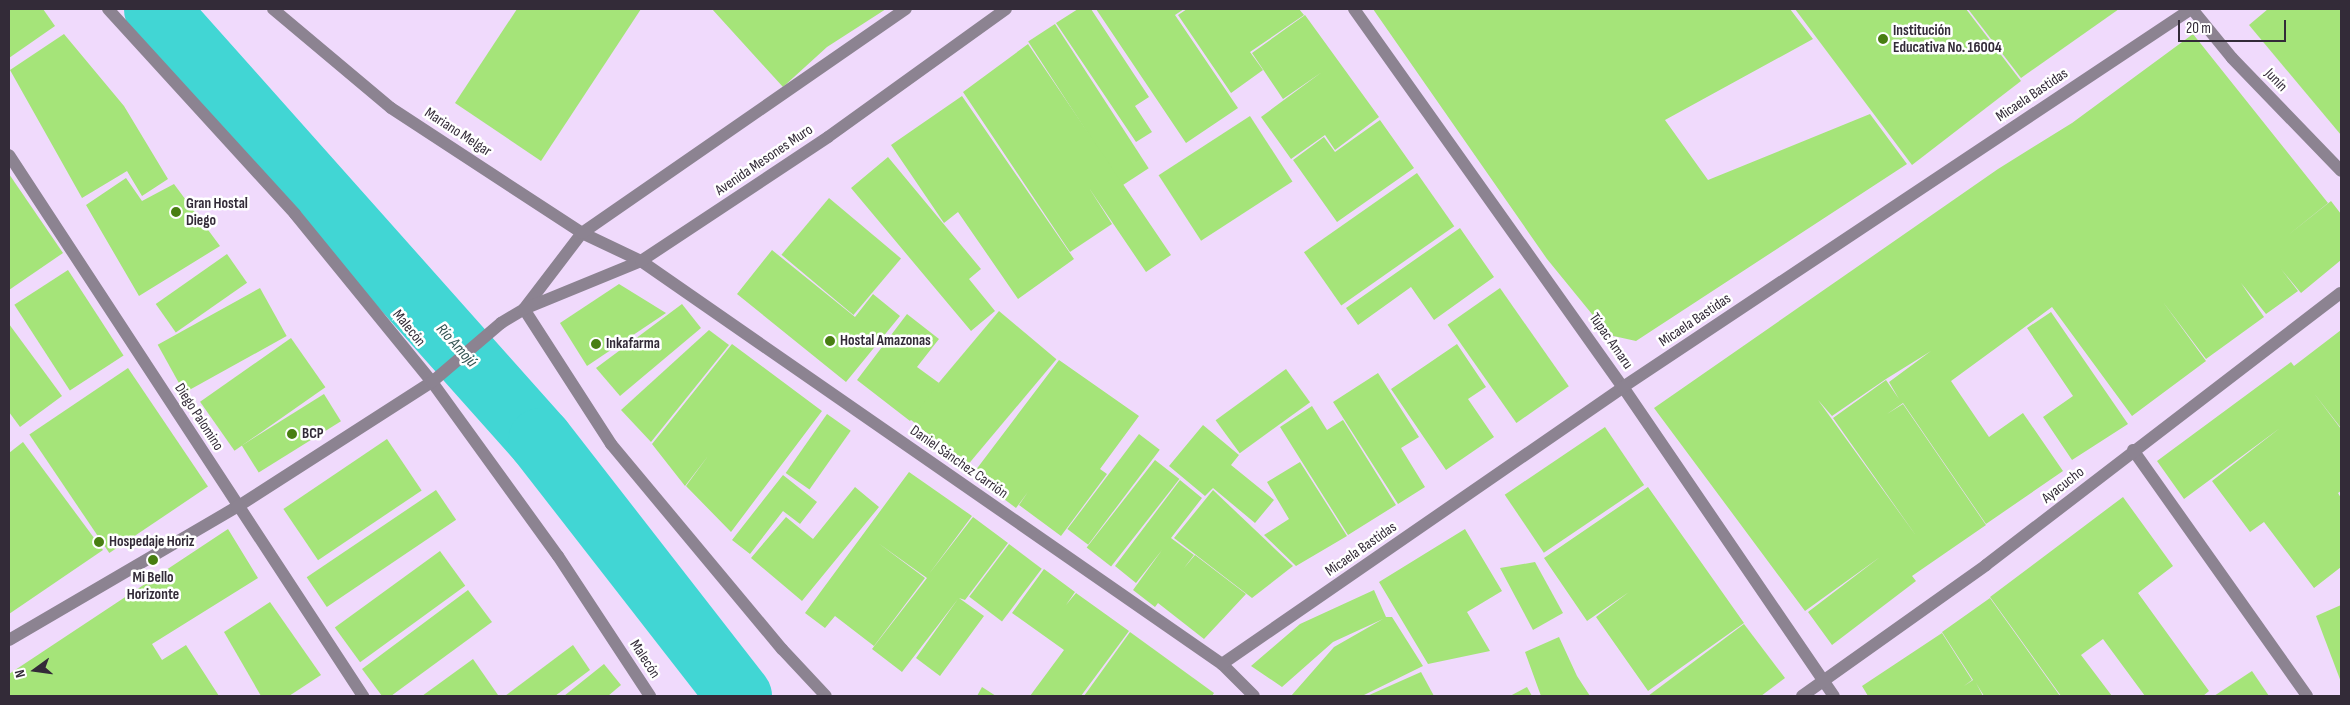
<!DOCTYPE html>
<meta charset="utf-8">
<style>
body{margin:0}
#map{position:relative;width:2350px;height:705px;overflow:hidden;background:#f0dafc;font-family:"Sofia Sans Condensed",sans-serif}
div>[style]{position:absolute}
.river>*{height:65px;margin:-32.5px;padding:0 32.5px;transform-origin:32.5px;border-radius:32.5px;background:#41d6d4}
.building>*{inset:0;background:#a5e479;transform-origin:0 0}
.minor>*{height:12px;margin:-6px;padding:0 6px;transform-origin:6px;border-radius:6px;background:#8c8391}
.dots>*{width:14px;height:14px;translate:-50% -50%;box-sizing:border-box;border:2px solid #fff;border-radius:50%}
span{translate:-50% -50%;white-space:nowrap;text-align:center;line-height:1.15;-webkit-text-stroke:5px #fff;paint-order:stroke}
.poi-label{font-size:15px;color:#332b38;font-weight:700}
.left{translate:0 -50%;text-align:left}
.street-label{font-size:15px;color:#332b38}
.water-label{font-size:16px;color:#345352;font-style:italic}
.frame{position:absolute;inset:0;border:10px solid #332b38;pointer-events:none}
.north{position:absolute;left:10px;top:645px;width:50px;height:50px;-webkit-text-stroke:4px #fff;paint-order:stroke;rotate:256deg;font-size:14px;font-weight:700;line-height:20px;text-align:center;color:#332b38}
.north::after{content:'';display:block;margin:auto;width:18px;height:22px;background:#332b38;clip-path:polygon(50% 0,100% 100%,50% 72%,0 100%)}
.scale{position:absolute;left:2178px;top:20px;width:108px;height:22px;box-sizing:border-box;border:2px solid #332b38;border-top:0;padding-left:6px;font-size:15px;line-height:18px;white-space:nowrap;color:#332b38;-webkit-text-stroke:4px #fff;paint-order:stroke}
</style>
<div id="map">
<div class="river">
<div style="left:156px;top:9px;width:577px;rotate:48.3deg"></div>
<div style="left:540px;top:440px;width:324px;rotate:52.1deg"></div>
</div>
<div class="building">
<div style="clip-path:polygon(9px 9px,43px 9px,55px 26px,9px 58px)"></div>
<div style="clip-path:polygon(517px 9px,641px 9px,541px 161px,455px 103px)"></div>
<div style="clip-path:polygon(712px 9px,886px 9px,827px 47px,783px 87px)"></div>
<div style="clip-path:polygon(1078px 9px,1091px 9px,1149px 97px,1135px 106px,1152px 132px,1136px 142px,1056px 23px)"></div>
<div style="clip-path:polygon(1096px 9px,1184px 9px,1175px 15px,1238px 108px,1186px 143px)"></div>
<div style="clip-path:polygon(1187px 9px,1299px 9px,1304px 15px,1250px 52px,1263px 70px,1231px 93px,1178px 15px)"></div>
<div style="clip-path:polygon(1373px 9px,1790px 9px,1813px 39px,1665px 120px,1708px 180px,1870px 114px,1907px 164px,1636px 341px,1609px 335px,1547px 259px)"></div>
<div style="clip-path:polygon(1795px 9px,1966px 9px,2021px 81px,1912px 165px)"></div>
<div style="clip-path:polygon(1968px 9px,2119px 9px,2021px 78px)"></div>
<div style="clip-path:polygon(2268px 9px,2341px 9px,2341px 135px,2249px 25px)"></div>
<div style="clip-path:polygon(1305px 15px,1379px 117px,1335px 150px,1325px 135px,1291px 159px,1261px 117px,1322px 72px,1283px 99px,1252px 53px)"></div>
<div style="left:1055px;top:24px;width:172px;height:32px;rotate:57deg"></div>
<div style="clip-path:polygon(64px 34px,124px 106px,168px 179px,142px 196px,127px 171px,82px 198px,10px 70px)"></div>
<div style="clip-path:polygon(evenodd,2193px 34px,2328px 203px,2267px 252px,2331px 201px,2341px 214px,2341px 260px,2301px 293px,2281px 269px,2298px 291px,2266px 314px,2241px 283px,2264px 317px,2206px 359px,2163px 302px,2206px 361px,2132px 416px,2052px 307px,1951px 381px,1989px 437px,2023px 413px,2063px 471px,1986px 524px,1903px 403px,1887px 414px,1903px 404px,1986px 525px,1912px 576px,1916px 581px,1832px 645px,1808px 612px,1880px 557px,1805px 611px,1654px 408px,1998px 169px,2072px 123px,2193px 34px,1931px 351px,1889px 382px,1899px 399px,1886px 380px,1833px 418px,1917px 537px,1818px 400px,1832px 416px,1886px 379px,1931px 351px)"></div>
<div style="clip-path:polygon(1028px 44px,1171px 255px,1146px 272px,1089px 188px,1112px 224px,1070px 252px,963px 92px)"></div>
<div style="clip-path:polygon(962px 96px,1074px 259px,1018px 299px,958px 212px,944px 223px,891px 145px)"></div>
<div style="left:1250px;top:116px;width:78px;height:109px;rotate:57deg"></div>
<div style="clip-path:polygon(1380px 120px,1414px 168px,1337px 222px,1293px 160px,1324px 137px,1335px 152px)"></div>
<div style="clip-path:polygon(888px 157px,981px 269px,969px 279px,995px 311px,971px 331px,851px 188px)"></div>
<div style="left:1417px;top:173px;width:65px;height:138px;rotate:55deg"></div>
<div style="clip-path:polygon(9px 174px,63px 253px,9px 290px)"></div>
<div style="clip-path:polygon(126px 178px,142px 201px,174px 184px,220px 246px,139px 296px,86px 205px)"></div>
<div style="left:829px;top:198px;width:94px;height:74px;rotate:40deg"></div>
<div style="clip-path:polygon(1460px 228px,1494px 277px,1434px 320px,1411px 287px,1358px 325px,1346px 308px)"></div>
<div style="clip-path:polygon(772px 250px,855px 317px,873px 294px,900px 316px,846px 382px,737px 294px)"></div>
<div style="left:227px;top:254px;width:35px;height:87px;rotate:55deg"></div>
<div style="left:68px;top:270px;width:102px;height:64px;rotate:57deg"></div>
<div style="clip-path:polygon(619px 284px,666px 313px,587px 366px,560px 323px)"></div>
<div style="left:260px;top:288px;width:55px;height:117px;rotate:61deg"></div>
<div style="left:1500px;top:288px;width:120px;height:64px;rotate:55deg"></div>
<div style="clip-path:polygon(682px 304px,701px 328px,620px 396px,596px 368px)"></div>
<div style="left:999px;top:311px;width:75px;height:140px;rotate:40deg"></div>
<div style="clip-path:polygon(2051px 312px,2128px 424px,2072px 460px,2043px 417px,2073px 396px,2027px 328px)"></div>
<div style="clip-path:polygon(907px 314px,939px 339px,917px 367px,939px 383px,910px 421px,857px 380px)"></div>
<div style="clip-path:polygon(9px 324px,62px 396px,20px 427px,9px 412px)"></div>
<div style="clip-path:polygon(709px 330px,729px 345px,651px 442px,621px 410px)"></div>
<div style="clip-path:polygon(2341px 330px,2341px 428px,2313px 392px,2341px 429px,2341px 491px,2338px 493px,2341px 498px,2341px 567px,2314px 588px,2264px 522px,2250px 532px,2212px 481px,2280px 428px,2184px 499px,2157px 461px,2291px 362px,2294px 366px)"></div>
<div style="left:291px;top:338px;width:60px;height:111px;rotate:55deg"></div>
<div style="clip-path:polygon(732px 344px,822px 411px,731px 532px,686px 486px,708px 456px,685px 486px,652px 444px)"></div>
<div style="clip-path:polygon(1457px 344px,1486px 387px,1468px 399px,1494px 437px,1446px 470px,1391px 389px)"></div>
<div style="clip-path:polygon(1059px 360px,1139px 416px,1100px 469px,1107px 474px,1061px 536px,1019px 505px,1028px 492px,1016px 508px,972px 475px)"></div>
<div style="left:128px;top:368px;width:143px;height:119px;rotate:56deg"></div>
<div style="left:1286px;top:369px;width:41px;height:87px;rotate:54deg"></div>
<div style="clip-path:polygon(1378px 373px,1419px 437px,1401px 448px,1425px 487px,1398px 504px,1333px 402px)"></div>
<div style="left:324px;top:394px;width:32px;height:97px;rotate:58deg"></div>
<div style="clip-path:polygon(1312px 406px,1327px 430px,1343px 420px,1396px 505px,1348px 535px,1280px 427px)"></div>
<div style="left:827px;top:414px;width:29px;height:72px;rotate:35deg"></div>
<div style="clip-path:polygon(1203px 425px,1239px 455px,1231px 465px,1274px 500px,1255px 523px,1213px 488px,1205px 496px,1169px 466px)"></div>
<div style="left:1605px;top:427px;width:70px;height:121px;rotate:56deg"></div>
<div style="left:1139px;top:434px;width:26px;height:119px;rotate:37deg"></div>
<div style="left:387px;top:439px;width:62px;height:125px;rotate:56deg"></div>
<div style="clip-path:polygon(23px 442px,103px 550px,9px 614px,9px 453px)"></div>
<div style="left:1155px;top:460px;width:31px;height:111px;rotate:38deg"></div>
<div style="clip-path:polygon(1300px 462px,1347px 536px,1296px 566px,1264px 535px,1289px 519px,1267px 482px)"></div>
<div style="clip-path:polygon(909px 472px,972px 516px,929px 574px,973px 517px,1008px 543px,965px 600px,959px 598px,984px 616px,940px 676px,916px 658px,958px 599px,902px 672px,872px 649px,927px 578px,878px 543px,925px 578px,874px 646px,835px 616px,825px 628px,805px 613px)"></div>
<div style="clip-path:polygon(783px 475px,817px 502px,800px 524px,783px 511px,750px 554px,732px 540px)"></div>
<div style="clip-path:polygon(1180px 480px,1202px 498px,1171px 538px,1194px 555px,1184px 568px,1195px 555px,1246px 594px,1204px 639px,1158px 603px,1155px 607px,1133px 590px,1162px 550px,1136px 583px,1115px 566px)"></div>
<div style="clip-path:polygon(855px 487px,879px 507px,802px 601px,751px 558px,786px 517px,813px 539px)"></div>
<div style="clip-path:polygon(1648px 487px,1744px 623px,1648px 691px,1596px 617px,1629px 592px,1587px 621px,1544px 558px)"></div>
<div style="left:436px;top:490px;width:36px;height:156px;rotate:56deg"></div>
<div style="clip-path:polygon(1213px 490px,1293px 566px,1252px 598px,1174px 538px)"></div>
<div style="clip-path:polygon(2123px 497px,2173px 566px,2138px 593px,2209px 691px,2203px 696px,2145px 696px,2103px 639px,2081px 655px,2112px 696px,2061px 696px,1990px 597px)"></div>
<div style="clip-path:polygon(228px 529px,258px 578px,152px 644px,162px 660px,186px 645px,219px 696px,9px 696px,9px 674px)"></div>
<div style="clip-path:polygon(1465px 529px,1502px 591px,1467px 612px,1490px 651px,1428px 664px,1379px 582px)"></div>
<div style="left:1009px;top:544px;width:41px;height:66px;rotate:37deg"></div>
<div style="left:440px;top:551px;width:43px;height:130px;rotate:54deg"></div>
<div style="clip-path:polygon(1535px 562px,1563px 613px,1533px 630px,1500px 568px)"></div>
<div style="clip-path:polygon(1044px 569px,1075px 592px,1066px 605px,1076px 593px,1129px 631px,1081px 696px,1030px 696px,1064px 650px,1012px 613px)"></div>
<div style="clip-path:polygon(468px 590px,492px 622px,391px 696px,382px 696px,362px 669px)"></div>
<div style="clip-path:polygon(1374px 590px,1386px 617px,1392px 617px,1423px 666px,1362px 696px,1291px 696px,1334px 647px,1383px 619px,1333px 642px,1282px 687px,1251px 666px,1300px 624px)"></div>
<div style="clip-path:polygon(1990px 598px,2060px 696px,1984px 696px,1976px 683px,1983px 696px,1868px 696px,1862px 686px,1942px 633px,1972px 680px,1964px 686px,1973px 680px,1942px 632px)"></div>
<div style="clip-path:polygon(270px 602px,321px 675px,289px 696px,261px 696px,224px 632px)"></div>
<div style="clip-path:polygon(2341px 605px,2341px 682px,2316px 616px)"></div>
<div style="clip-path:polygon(1744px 624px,1785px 678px,1761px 696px,1648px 696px)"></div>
<div style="clip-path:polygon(1130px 632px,1214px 693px,1212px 696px,1084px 696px)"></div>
<div style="clip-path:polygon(1559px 637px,1577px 676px,1590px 696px,1541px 696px,1525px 652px)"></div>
<div style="clip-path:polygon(573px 645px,590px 670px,555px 696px,505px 696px)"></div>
<div style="clip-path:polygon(473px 659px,498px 695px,496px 696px,422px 696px)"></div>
<div style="clip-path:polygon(604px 664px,621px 685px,608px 696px,564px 696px)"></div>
<div style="clip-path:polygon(2252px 671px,2269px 696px,2214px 696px)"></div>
<div style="clip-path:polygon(1421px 672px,1434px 696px,1367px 696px)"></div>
<div style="clip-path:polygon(982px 687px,996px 696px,977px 696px)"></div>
<div style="clip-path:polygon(1527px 687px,1532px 696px,1510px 696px)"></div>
</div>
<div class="minor">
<div style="left:108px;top:9px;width:277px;rotate:47.6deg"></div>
<div style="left:295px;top:214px;width:217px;rotate:50.8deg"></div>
<div style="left:432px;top:382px;width:215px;rotate:54.1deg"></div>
<div style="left:558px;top:556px;width:168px;rotate:56.7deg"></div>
<div style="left:273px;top:9px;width:154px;rotate:40deg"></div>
<div style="left:391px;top:108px;width:228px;rotate:33.2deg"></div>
<div style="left:582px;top:233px;width:65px;rotate:25.4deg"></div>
<div style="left:641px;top:261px;width:707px;rotate:34.75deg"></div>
<div style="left:1222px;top:664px;width:45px;rotate:45deg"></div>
<div style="left:1354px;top:9px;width:464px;rotate:54.6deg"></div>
<div style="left:1623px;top:387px;width:374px;rotate:55.7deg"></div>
<div style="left:2192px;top:9px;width:63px;rotate:50.8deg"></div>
<div style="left:2232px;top:58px;width:157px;rotate:46deg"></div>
<div style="left:9px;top:155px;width:647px;rotate:56.8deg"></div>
<div style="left:524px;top:309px;width:161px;rotate:57.2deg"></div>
<div style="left:611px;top:444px;width:267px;rotate:50.2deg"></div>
<div style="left:782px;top:649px;width:64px;rotate:46.9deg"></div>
<div style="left:524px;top:309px;width:96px;rotate:-52.7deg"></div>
<div style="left:582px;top:233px;width:394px;rotate:-34.7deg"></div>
<div style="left:2133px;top:450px;width:301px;rotate:54.7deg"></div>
<div style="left:9px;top:640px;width:264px;rotate:-30.3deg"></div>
<div style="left:237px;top:507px;width:232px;rotate:-32.7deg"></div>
<div style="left:432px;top:382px;width:91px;rotate:-40.5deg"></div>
<div style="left:501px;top:323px;width:27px;rotate:-31deg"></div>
<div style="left:524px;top:309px;width:126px;rotate:-22.3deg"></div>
<div style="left:641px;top:261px;width:224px;rotate:-33.5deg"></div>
<div style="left:828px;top:137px;width:219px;rotate:-35.7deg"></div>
<div style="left:1222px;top:664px;width:487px;rotate:-34.6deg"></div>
<div style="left:1623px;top:387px;width:682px;rotate:-33.64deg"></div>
<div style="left:1802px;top:696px;width:226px;rotate:-35.4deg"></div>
<div style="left:1986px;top:565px;width:447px;rotate:-37.5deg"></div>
</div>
<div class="dots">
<div style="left:1883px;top:39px;background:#487e12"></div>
<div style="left:176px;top:212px;background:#487e12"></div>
<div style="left:830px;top:341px;background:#487e12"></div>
<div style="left:596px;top:344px;background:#487e12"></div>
<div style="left:292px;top:434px;background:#487e12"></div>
<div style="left:99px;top:542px;background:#487e12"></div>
<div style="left:153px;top:560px;background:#487e12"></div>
</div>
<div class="poi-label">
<span class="left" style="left:1893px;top:39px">Institución<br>Educativa No. 16004</span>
<span class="left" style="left:186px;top:212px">Gran Hostal<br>Diego</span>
<span class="left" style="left:840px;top:341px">Hostal Amazonas</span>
<span class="left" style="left:606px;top:344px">Inkafarma</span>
<span class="left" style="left:302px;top:434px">BCP</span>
<span class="left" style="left:109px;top:542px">Hospedaje Horiz</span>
<span style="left:153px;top:586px">Mi Bello<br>Horizonte</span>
</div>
<div class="street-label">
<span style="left:2276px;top:80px;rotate:46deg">Junín</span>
<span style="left:2032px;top:95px;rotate:-34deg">Micaela Bastidas</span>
<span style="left:458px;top:132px;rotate:33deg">Mariano Melgar</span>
<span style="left:764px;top:160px;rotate:-34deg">Avenida Mesones Muro</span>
<span style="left:1695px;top:320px;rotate:-34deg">Micaela Bastidas</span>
<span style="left:409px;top:328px;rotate:51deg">Malecón</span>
<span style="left:1611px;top:341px;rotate:55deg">Túpac Amaru</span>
<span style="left:199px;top:417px;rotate:57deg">Diego Palomino</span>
<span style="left:959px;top:462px;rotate:35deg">Daniel Sánchez Carrión</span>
<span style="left:2063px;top:485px;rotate:-38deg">Ayacucho</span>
<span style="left:1361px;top:549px;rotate:-35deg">Micaela Bastidas</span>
<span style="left:645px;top:659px;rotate:57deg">Malecón</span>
</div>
<div class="water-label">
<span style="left:456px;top:346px;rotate:48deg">Río Amojú</span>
</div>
<div class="frame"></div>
<div class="north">N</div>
<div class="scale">20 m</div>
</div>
